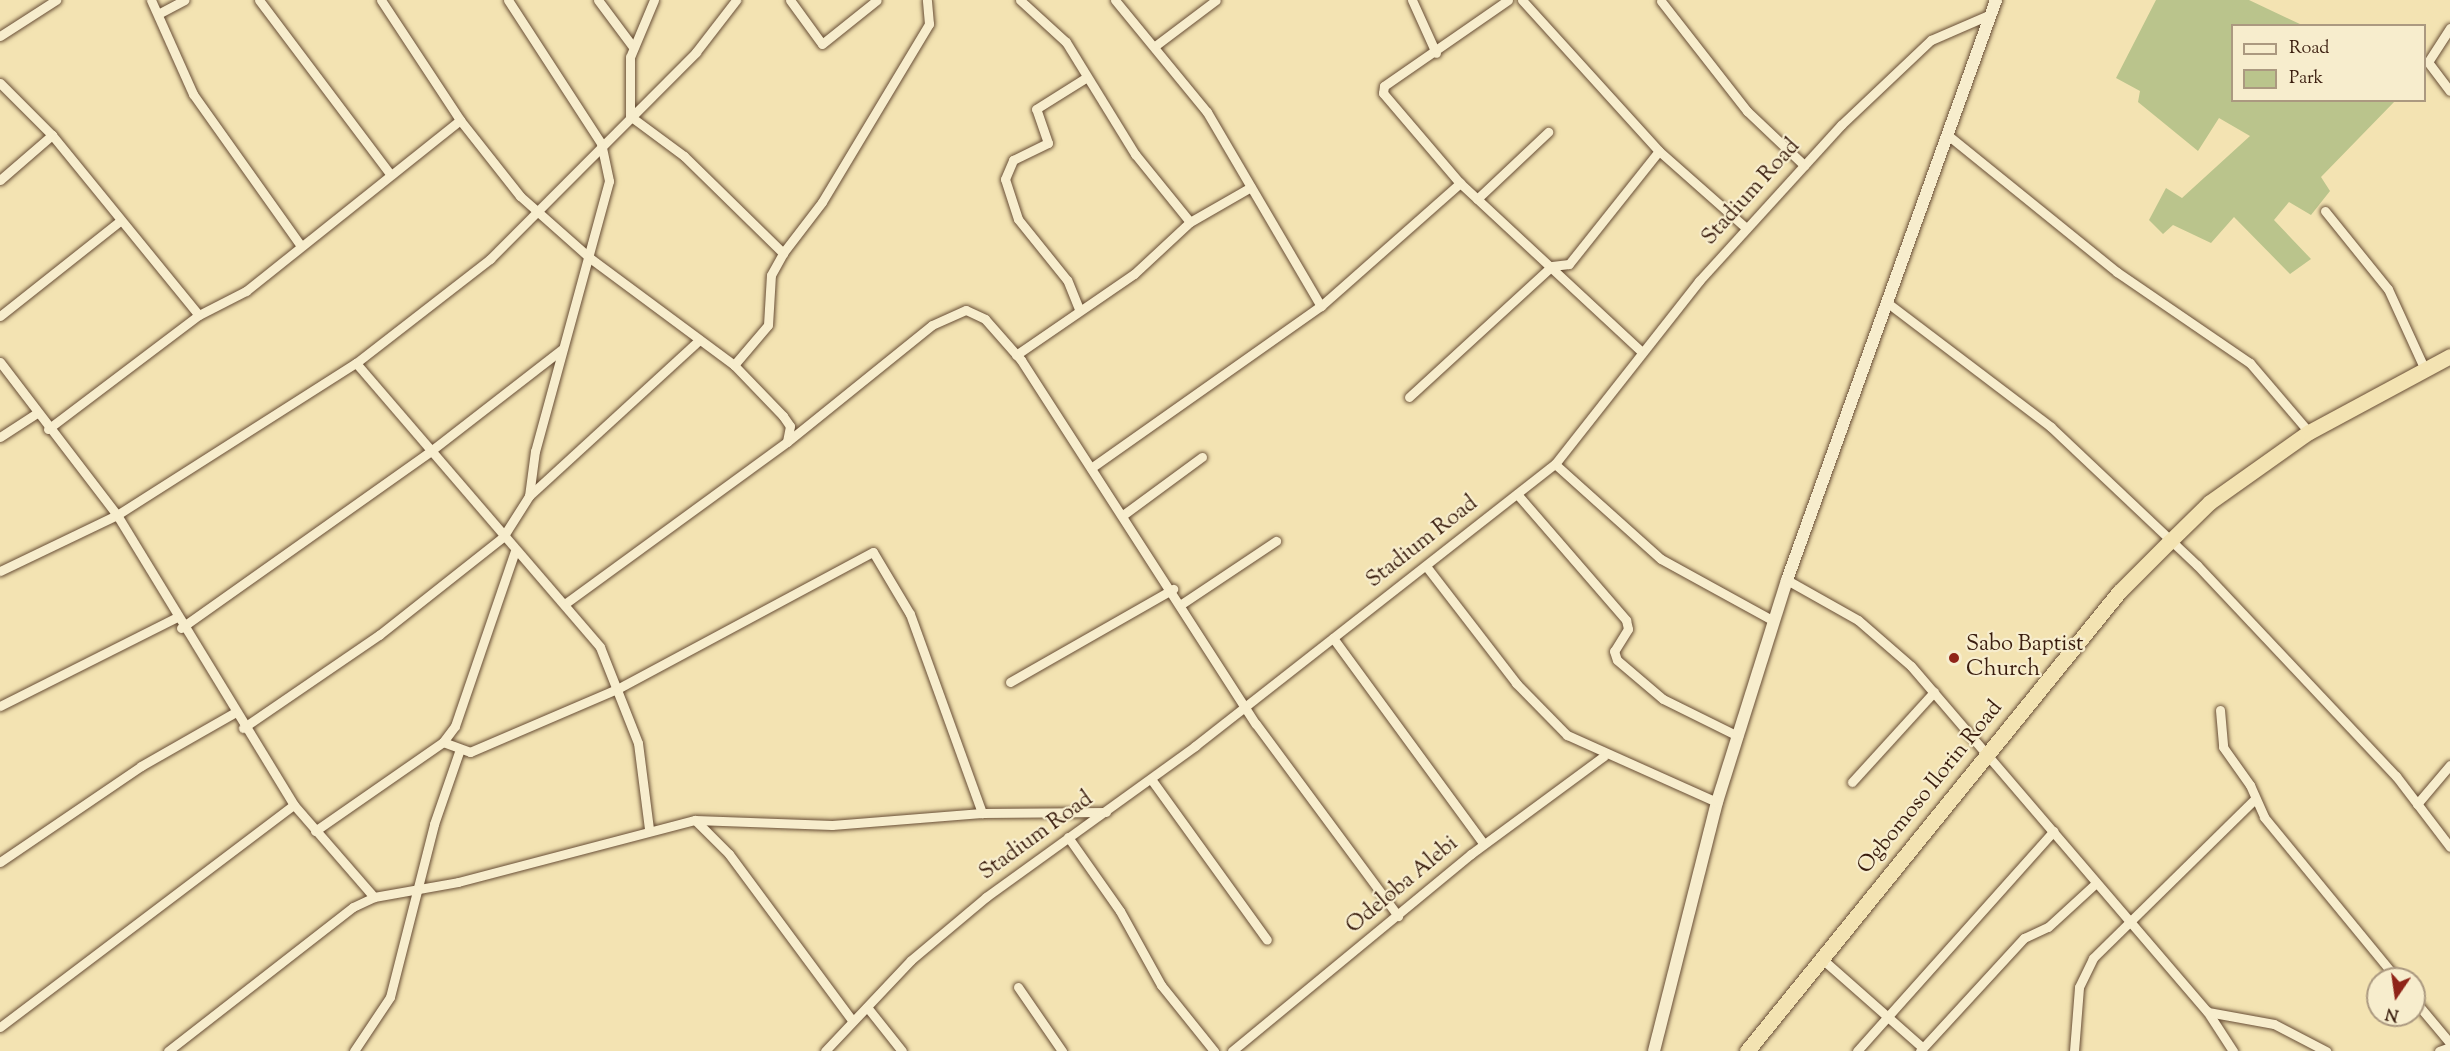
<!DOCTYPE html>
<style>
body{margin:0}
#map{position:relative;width:2450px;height:1051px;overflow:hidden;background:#f3e3b2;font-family:"Sorts Mill Goudy",serif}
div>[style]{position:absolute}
.green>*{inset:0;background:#bac48c}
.roads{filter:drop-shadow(0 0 2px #684e36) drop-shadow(0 0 2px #684e36)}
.minor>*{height:9px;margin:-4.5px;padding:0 4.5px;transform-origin:4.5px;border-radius:4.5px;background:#f7edcd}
.secondary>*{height:12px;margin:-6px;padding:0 6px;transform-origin:6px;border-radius:6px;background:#f7edcd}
.trunk>*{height:15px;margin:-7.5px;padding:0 7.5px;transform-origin:7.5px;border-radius:7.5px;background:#f3e3b2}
.dots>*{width:16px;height:16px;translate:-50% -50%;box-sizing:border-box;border:3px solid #f7edcd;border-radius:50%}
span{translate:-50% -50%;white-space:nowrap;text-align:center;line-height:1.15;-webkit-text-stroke:4.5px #f7edcd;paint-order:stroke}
.street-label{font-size:22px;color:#391c0d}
.poi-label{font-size:22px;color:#391c0d}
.left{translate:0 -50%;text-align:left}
.legend{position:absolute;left:2231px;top:24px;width:195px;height:78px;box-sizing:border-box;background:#f7edcd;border:2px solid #ab9980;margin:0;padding:8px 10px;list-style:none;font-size:18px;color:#391c0d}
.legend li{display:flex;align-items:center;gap:12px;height:30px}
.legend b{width:30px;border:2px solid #ab9980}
.north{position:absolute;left:2366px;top:967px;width:60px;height:60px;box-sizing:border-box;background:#f7edcd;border:2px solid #ab9980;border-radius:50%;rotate:193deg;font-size:16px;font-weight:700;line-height:24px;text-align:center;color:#391c0d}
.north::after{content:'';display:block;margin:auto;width:21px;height:27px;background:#8f2418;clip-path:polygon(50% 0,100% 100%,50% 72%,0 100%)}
</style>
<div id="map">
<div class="green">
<div style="clip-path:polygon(2156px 0,2249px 0,2302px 25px,2232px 26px,2232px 100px,2395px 101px,2321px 177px,2330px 191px,2311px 215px,2289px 202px,2274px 220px,2311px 259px,2290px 274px,2234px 217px,2211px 243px,2173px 225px,2163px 234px,2149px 220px,2166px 188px,2182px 198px,2250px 136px,2219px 118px,2198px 151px,2138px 102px,2140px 91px,2116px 78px)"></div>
</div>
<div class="roads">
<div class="minor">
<div style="left:151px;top:0;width:103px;rotate:65.9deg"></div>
<div style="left:193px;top:94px;width:186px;rotate:54.6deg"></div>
<div style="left:259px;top:0;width:218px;rotate:53deg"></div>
<div style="left:381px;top:0;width:144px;rotate:56.6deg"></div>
<div style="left:460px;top:120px;width:97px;rotate:51.7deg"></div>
<div style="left:520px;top:196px;width:94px;rotate:41.5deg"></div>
<div style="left:590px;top:258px;width:179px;rotate:36.6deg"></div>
<div style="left:734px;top:365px;width:71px;rotate:46.1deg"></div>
<div style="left:783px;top:416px;width:12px;rotate:55deg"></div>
<div style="left:790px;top:426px;width:16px;rotate:101deg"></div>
<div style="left:508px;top:0;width:171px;rotate:57deg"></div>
<div style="left:601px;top:143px;width:39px;rotate:78deg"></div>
<div style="left:609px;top:181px;width:280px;rotate:105.3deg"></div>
<div style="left:535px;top:451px;width:45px;rotate:97.6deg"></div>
<div style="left:598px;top:0;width:59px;rotate:53.3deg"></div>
<div style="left:654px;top:0;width:62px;rotate:112.8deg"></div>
<div style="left:630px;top:57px;width:59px;rotate:90deg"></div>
<div style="left:630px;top:116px;width:67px;rotate:36.5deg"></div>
<div style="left:684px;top:156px;width:139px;rotate:44.4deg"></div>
<div style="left:790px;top:0;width:54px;rotate:54deg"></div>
<div style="left:822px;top:44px;width:70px;rotate:-38.7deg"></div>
<div style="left:1020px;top:0;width:62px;rotate:42.4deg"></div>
<div style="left:1066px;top:42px;width:132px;rotate:58.4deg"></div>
<div style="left:1135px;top:154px;width:87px;rotate:51deg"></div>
<div style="left:1115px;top:0;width:145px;rotate:50.6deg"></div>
<div style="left:1207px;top:112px;width:225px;rotate:59.6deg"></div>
<div style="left:1412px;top:0;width:58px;rotate:65.6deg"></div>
<div style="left:1508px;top:0;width:151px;rotate:145.3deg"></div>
<div style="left:1384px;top:86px;width:7px;rotate:98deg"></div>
<div style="left:1383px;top:93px;width:118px;rotate:49.5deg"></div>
<div style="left:1460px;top:183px;width:248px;rotate:42.9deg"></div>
<div style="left:1522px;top:0;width:204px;rotate:47.8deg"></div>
<div style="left:1659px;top:151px;width:115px;rotate:41.5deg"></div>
<div style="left:1661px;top:1px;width:140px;rotate:52deg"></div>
<div style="left:1747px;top:111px;width:79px;rotate:43.5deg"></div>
<div style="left:158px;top:14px;width:30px;rotate:-28deg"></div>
<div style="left:2450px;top:28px;width:40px;rotate:122.9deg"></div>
<div style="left:2428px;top:62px;width:36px;rotate:53deg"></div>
<div style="left:0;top:36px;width:67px;rotate:-32.7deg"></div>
<div style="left:1155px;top:46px;width:76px;rotate:-37deg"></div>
<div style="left:0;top:83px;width:74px;rotate:45deg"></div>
<div style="left:52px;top:135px;width:232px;rotate:50.8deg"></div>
<div style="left:1949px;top:136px;width:216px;rotate:39deg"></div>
<div style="left:2117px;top:272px;width:161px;rotate:34.4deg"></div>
<div style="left:2250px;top:363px;width:91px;rotate:49.5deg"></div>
<div style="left:0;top:180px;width:69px;rotate:-40.9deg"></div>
<div style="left:1477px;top:199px;width:98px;rotate:-43.3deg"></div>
<div style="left:2325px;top:211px;width:100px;rotate:51.1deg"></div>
<div style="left:2388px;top:289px;width:89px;rotate:65.4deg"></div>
<div style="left:1889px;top:304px;width:203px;rotate:37.2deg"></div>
<div style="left:2051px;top:427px;width:201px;rotate:43.4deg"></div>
<div style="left:2197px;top:565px;width:290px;rotate:46.7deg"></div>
<div style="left:2396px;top:776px;width:89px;rotate:52.7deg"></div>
<div style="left:1079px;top:309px;width:31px;rotate:-112deg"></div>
<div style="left:1067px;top:280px;width:78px;rotate:-128.8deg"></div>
<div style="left:1018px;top:219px;width:42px;rotate:-108deg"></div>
<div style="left:1005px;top:179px;width:21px;rotate:-67deg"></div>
<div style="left:1013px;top:160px;width:39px;rotate:-26deg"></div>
<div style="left:1048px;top:143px;width:36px;rotate:-109deg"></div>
<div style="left:1036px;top:109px;width:60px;rotate:-32.1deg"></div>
<div style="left:0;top:316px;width:153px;rotate:-38.4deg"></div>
<div style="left:1016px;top:355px;width:143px;rotate:-34.5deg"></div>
<div style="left:1134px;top:274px;width:76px;rotate:-42.9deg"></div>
<div style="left:1190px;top:222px;width:70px;rotate:-29.8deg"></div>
<div style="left:0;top:362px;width:193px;rotate:52.6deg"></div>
<div style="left:117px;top:515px;width:340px;rotate:58.6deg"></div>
<div style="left:294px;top:805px;width:122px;rotate:49deg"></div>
<div style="left:356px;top:363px;width:374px;rotate:49.3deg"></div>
<div style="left:600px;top:647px;width:103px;rotate:68.4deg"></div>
<div style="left:638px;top:743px;width:87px;rotate:82.7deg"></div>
<div style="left:734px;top:365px;width:52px;rotate:-49.6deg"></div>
<div style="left:768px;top:325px;width:50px;rotate:-86.6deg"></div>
<div style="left:771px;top:275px;width:25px;rotate:-61deg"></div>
<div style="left:783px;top:253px;width:64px;rotate:-52.6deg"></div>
<div style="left:822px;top:202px;width:208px;rotate:-59deg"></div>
<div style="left:929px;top:24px;width:24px;rotate:-95deg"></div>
<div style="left:1409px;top:397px;width:194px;rotate:-42.5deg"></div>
<div style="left:1552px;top:266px;width:17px;rotate:-7deg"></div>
<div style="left:1569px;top:264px;width:144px;rotate:-51.5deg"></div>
<div style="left:48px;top:429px;width:189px;rotate:-37.1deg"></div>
<div style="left:199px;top:315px;width:53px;rotate:-27.1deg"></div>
<div style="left:246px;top:291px;width:274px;rotate:-38.6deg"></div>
<div style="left:0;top:437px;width:44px;rotate:-33deg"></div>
<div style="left:1555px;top:464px;width:142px;rotate:41.9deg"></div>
<div style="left:1661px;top:559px;width:129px;rotate:28.8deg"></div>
<div style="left:1091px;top:468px;width:281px;rotate:-35.2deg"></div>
<div style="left:1321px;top:306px;width:186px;rotate:-41.5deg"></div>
<div style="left:1517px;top:494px;width:167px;rotate:49.1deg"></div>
<div style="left:1626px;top:620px;width:9px;rotate:77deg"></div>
<div style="left:1628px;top:629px;width:26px;rotate:122deg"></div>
<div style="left:1614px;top:651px;width:9px;rotate:72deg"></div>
<div style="left:1617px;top:660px;width:60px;rotate:40.3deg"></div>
<div style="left:1663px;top:699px;width:84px;rotate:26.3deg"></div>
<div style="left:1123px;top:515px;width:98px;rotate:-36.3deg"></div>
<div style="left:1426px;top:566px;width:148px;rotate:52.4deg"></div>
<div style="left:1516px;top:683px;width:73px;rotate:45.6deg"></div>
<div style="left:1567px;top:735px;width:164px;rotate:24.1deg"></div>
<div style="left:0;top:571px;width:130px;rotate:-25.6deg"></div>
<div style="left:117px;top:515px;width:283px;rotate:-32.5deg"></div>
<div style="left:356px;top:363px;width:170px;rotate:-37.8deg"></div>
<div style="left:490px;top:259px;width:292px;rotate:-45.1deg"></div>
<div style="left:696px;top:52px;width:66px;rotate:-52.4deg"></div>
<div style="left:1787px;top:580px;width:81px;rotate:29.4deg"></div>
<div style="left:1858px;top:620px;width:70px;rotate:41deg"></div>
<div style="left:1911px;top:666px;width:455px;rotate:49.4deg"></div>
<div style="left:2207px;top:1011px;width:48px;rotate:57deg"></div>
<div style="left:566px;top:603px;width:273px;rotate:-36.1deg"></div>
<div style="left:787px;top:442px;width:186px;rotate:-38.9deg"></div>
<div style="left:932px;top:325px;width:37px;rotate:-24deg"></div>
<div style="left:966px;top:310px;width:21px;rotate:25deg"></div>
<div style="left:985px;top:319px;width:55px;rotate:48.7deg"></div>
<div style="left:1021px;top:360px;width:433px;rotate:57.2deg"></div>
<div style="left:1256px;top:724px;width:239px;rotate:53.5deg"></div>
<div style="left:1183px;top:603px;width:112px;rotate:-33.7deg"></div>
<div style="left:181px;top:628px;width:308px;rotate:-35.3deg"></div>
<div style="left:432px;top:450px;width:163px;rotate:-37.8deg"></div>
<div style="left:1333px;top:638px;width:255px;rotate:53.8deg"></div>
<div style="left:1010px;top:682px;width:188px;rotate:-29.7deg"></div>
<div style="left:0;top:706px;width:196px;rotate:-26.7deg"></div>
<div style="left:2220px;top:710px;width:37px;rotate:85deg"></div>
<div style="left:2223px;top:747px;width:47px;rotate:54.6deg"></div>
<div style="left:2250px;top:785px;width:35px;rotate:66deg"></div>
<div style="left:2264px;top:817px;width:210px;rotate:50.6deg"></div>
<div style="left:243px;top:728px;width:165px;rotate:-34.4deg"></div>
<div style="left:379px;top:635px;width:158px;rotate:-38.3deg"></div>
<div style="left:503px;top:537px;width:49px;rotate:-57.6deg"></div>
<div style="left:529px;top:496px;width:231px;rotate:-42.5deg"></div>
<div style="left:443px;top:742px;width:29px;rotate:20deg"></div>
<div style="left:470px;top:752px;width:162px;rotate:-23.2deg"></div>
<div style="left:619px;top:688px;width:288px;rotate:-28.2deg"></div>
<div style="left:873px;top:552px;width:72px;rotate:59.2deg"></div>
<div style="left:910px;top:614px;width:212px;rotate:70.1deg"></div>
<div style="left:1151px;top:779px;width:198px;rotate:54.2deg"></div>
<div style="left:1852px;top:782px;width:122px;rotate:-47.7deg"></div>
<div style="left:2417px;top:804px;width:51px;rotate:-49.8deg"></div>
<div style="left:695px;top:820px;width:48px;rotate:45deg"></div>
<div style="left:729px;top:854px;width:207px;rotate:53.5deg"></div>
<div style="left:315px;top:831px;width:156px;rotate:-34.8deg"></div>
<div style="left:443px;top:742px;width:20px;rotate:-53deg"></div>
<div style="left:455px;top:726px;width:185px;rotate:-71.1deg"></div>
<div style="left:1068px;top:837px;width:90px;rotate:54.9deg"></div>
<div style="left:1120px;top:911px;width:85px;rotate:61deg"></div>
<div style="left:1161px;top:985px;width:85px;rotate:51.2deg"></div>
<div style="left:0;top:862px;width:171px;rotate:-34.2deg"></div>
<div style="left:141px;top:766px;width:107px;rotate:-29.7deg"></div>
<div style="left:1821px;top:958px;width:135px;rotate:41.4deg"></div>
<div style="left:1018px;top:987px;width:78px;rotate:55.5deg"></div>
<div style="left:2414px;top:1000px;width:56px;rotate:50.1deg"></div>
<div style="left:867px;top:1007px;width:56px;rotate:51.5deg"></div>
<div style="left:2208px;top:1012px;width:67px;rotate:10.3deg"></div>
<div style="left:2274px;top:1024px;width:59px;rotate:27.4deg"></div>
<div style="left:0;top:1027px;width:368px;rotate:-37.1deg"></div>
<div style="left:168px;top:1051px;width:234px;rotate:-37.9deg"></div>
<div style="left:353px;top:907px;width:23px;rotate:-25deg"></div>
<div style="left:374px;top:897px;width:85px;rotate:-10.1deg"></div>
<div style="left:458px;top:882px;width:245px;rotate:-14.7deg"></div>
<div style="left:695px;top:820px;width:137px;rotate:2.1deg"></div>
<div style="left:832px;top:825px;width:150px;rotate:-4.6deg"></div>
<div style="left:982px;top:813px;width:124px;rotate:-0.5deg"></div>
<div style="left:354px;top:1051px;width:65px;rotate:-56.3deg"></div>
<div style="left:390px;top:997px;width:179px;rotate:-75.7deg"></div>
<div style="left:434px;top:824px;width:76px;rotate:-70.9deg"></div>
<div style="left:825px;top:1051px;width:125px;rotate:-46.6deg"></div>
<div style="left:911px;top:960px;width:98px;rotate:-40deg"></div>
<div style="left:986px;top:897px;width:258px;rotate:-35.8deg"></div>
<div style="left:1195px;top:746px;width:457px;rotate:-38.1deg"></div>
<div style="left:1555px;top:464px;width:233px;rotate:-51.8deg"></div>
<div style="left:1699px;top:281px;width:211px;rotate:-47.7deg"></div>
<div style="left:1841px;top:125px;width:124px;rotate:-43.4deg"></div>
<div style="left:1931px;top:40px;width:65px;rotate:-23.4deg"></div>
<div style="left:1232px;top:1051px;width:310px;rotate:-39.5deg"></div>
<div style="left:1471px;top:854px;width:165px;rotate:-36.4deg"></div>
<div style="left:1857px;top:1051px;width:295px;rotate:-48.2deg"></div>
<div style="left:1920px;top:1051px;width:154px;rotate:-47.4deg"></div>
<div style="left:2024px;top:938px;width:26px;rotate:-25deg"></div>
<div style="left:2048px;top:927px;width:64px;rotate:-42.5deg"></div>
<div style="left:2074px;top:1051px;width:64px;rotate:-85.5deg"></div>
<div style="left:2079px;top:987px;width:32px;rotate:-64deg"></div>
<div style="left:2093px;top:958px;width:227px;rotate:-44.5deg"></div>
<div style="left:2439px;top:1051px;width:12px;rotate:-20deg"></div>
</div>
<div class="secondary">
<div style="left:1654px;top:1051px;width:257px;rotate:-75.8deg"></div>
<div style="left:1717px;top:802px;width:233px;rotate:-72.5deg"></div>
<div style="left:1787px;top:580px;width:617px;rotate:-70.18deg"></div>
</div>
<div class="trunk">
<div style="left:1747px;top:1051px;width:591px;rotate:-50.98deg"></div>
<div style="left:2119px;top:592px;width:71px;rotate:-45deg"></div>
<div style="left:2169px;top:542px;width:57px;rotate:-44.3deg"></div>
<div style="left:2210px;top:502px;width:121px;rotate:-35.3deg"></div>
<div style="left:2309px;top:432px;width:160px;rotate:-28.3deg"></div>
</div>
</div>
<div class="dots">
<div style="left:1954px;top:658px;background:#8f2418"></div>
</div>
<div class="street-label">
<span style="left:1752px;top:193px;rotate:-48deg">Stadium Road</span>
<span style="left:1423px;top:543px;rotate:-38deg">Stadium Road</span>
<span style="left:1931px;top:788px;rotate:-51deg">Ogbomoso Ilorin Road</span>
<span style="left:1037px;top:837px;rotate:-36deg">Stadium Road</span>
<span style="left:1403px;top:886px;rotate:-40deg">Odeloba Alebi</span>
</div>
<div class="poi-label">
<span class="left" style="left:1966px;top:658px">Sabo Baptist<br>Church</span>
</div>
<ul class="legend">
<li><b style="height:8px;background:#f7edcd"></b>Road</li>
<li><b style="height:16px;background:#bac48c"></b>Park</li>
</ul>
<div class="north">N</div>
</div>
